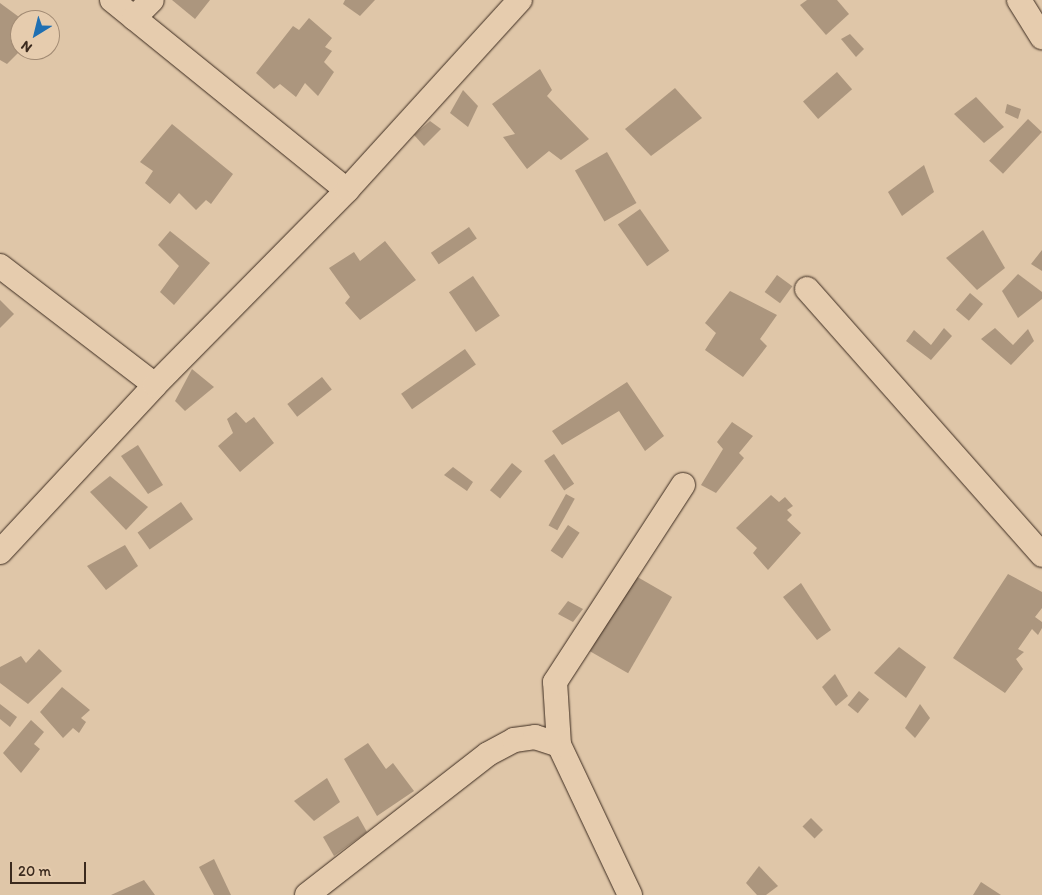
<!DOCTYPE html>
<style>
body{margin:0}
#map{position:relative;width:1042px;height:895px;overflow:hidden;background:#dfc6a8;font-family:Itim,sans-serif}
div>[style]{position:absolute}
.building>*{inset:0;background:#ac967e;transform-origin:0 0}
.roads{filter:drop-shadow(0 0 1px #3b2a1e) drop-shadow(0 0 1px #3b2a1e)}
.minor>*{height:24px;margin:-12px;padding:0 12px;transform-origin:12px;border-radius:12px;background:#e6ccae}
span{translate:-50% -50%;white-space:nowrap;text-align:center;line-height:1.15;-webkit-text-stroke:4px #e6ccae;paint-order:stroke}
.north{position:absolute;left:10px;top:10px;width:50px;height:50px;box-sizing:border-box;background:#e6ccae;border:1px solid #a28b74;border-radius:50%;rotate:216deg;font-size:14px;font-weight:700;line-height:20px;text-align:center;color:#3b2a1e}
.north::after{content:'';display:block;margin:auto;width:18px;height:22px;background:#1f6fb2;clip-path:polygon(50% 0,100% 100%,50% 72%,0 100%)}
.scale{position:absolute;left:10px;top:862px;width:76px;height:22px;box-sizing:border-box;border:2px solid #3b2a1e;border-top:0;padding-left:6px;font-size:15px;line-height:18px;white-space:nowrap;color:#3b2a1e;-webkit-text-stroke:4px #e6ccae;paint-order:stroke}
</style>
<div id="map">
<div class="building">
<div style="clip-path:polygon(172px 0,210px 0,195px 19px)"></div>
<div style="clip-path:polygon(345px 0,375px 0,360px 16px,343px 4px)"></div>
<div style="clip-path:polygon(807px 0,837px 0,849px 14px,826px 35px,800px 5px)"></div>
<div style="clip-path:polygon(0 3px,19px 17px,20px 24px,20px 51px,7px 64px,0 60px)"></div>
<div style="clip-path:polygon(309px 18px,332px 38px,325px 47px,332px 51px,324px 62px,334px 72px,318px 96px,305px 83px,296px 97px,280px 84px,274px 89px,256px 73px,293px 26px,299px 30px)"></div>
<div style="clip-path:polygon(850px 34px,864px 49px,856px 57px,841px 39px)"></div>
<div style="clip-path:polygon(540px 69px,552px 90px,547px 96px,589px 139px,561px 160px,549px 151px,527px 169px,503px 137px,515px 134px,492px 104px)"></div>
<div style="left:837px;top:72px;width:23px;height:45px;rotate:49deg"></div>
<div style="clip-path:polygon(675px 88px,702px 118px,651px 156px,625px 129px)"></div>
<div style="clip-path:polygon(463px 90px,478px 106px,468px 127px,450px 113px)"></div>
<div style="clip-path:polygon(976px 97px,1004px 127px,984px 143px,954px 114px)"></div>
<div style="clip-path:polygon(1007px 104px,1021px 109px,1018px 119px,1005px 113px)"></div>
<div style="left:1028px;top:119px;width:19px;height:57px;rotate:43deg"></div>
<div style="clip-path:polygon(430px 121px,441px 129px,424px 146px,414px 135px)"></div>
<div style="clip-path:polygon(172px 124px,233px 174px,211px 204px,206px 200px,196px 210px,179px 193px,170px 204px,145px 183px,153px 171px,140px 162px)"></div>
<div style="left:607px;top:152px;width:59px;height:37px;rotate:60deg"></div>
<div style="clip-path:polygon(924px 165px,934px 192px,902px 216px,888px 192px)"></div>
<div style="left:640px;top:209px;width:51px;height:27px;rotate:55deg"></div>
<div style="left:469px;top:227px;width:14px;height:46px;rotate:56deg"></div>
<div style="clip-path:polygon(983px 230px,1005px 268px,977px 290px,946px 258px)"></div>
<div style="clip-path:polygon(170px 231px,210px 263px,174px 305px,160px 292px,179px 266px,158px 245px)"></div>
<div style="clip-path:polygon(385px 241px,416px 280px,360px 320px,345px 303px,350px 297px,329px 268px,354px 252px,360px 261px)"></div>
<div style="clip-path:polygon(1042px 250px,1042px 271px,1031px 264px)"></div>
<div style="clip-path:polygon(1018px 274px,1042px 292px,1042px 299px,1018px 318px,1002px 291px)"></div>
<div style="left:777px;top:275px;width:19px;height:21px;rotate:36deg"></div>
<div style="left:473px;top:276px;width:48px;height:29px;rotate:56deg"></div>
<div style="clip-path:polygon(730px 291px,777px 315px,760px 339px,767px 346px,743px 377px,705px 350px,716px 333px,705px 323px)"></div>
<div style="left:970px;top:293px;width:17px;height:22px;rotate:40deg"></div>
<div style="clip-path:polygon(0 300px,14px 314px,0 328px)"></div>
<div style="clip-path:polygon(944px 328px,952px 336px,931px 360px,906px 341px,914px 330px,931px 345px)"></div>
<div style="clip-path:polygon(995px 328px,1013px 345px,1028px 329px,1034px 341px,1011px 365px,981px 339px)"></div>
<div style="left:465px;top:349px;width:19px;height:78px;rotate:55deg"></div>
<div style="clip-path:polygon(192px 369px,214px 387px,185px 411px,175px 401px)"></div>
<div style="left:322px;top:377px;width:16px;height:44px;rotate:52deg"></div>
<div style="clip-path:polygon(627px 382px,664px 436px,645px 451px,619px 411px,562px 445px,552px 431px)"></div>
<div style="clip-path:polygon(236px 412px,246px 423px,254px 417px,274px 443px,240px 472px,218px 446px,233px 433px,227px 419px)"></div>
<div style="clip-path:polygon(732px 422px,753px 436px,739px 453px,744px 458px,716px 493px,701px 485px,723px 449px,717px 442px)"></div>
<div style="clip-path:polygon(138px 445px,163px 485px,148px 494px,121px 456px)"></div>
<div style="left:554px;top:454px;width:36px;height:12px;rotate:56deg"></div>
<div style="left:512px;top:463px;width:13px;height:35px;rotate:39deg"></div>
<div style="clip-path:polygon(453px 467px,473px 482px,467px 491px,444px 475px)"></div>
<div style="clip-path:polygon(110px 476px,148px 507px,126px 530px,90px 492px)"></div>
<div style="left:566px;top:494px;width:10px;height:36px;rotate:29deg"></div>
<div style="clip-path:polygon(771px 495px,779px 502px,785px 497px,793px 506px,787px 510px,792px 515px,787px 520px,801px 533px,768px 570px,753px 553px,757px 548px,736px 528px)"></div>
<div style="left:181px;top:502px;width:21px;height:53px;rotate:55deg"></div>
<div style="left:568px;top:525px;width:14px;height:31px;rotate:34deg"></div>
<div style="clip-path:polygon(125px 545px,138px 566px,106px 590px,87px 566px)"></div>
<div style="clip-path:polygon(1008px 574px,1042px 592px,1042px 608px,1035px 617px,1042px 622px,1042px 628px,1038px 635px,1032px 629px,1018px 649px,1024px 652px,1016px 659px,1023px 669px,1005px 693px,953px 658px)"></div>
<div style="left:634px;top:575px;width:44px;height:88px;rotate:30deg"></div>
<div style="clip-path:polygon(801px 583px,831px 630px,817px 640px,783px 597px)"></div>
<div style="clip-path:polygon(568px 601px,583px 609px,573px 622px,558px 614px)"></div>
<div style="clip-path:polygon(899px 647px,926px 667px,906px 698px,874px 673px)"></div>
<div style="clip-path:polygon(39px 649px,62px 671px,28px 704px,0 683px,0 667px,21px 656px,26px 663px)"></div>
<div style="clip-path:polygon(835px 674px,848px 696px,836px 706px,822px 687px)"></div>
<div style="clip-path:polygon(62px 687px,90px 710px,81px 718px,86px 722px,79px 733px,73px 728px,63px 738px,40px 712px)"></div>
<div style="left:859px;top:691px;width:13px;height:18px;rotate:39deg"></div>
<div style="clip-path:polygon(0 704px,17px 717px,10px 727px,0 719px)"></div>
<div style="clip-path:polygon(920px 704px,930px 718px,915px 738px,905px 728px)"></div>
<div style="clip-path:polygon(31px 720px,44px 732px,34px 744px,40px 749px,21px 773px,3px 753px)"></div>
<div style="clip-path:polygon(368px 743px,386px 769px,393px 763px,414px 791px,377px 816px,344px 759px)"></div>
<div style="clip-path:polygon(327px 778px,340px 802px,314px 821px,294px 801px)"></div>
<div style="clip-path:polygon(358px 816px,367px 832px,334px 856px,323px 837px)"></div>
<div style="left:811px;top:818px;width:17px;height:12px;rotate:45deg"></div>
<div style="clip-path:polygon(214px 859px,231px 895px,214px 895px,199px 867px)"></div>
<div style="clip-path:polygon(759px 866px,778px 886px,766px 895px,757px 895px,746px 883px)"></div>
<div style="clip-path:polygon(144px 880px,155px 895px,111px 895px)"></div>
<div style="clip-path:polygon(981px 882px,1001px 895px,973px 895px)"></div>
</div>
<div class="roads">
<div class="minor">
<div style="left:112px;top:0;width:302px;rotate:39deg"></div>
<div style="left:1019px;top:0;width:44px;rotate:58.1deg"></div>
<div style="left:134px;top:18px;width:25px;rotate:-45deg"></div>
<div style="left:0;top:266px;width:195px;rotate:37.5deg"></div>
<div style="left:807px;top:289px;width:355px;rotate:48.5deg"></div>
<div style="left:0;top:552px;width:228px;rotate:-47.1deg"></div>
<div style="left:155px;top:385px;width:274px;rotate:-45.4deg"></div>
<div style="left:347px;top:190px;width:257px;rotate:-47.7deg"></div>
<div style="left:307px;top:895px;width:229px;rotate:-37.9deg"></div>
<div style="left:488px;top:754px;width:30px;rotate:-28deg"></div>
<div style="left:514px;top:740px;width:21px;rotate:-8deg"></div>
<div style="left:535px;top:737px;width:25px;rotate:18deg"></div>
<div style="left:630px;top:895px;width:166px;rotate:-115.3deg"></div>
<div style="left:559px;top:745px;width:63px;rotate:-93.6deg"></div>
<div style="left:555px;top:682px;width:235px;rotate:-57deg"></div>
</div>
</div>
<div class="north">N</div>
<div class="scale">20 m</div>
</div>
